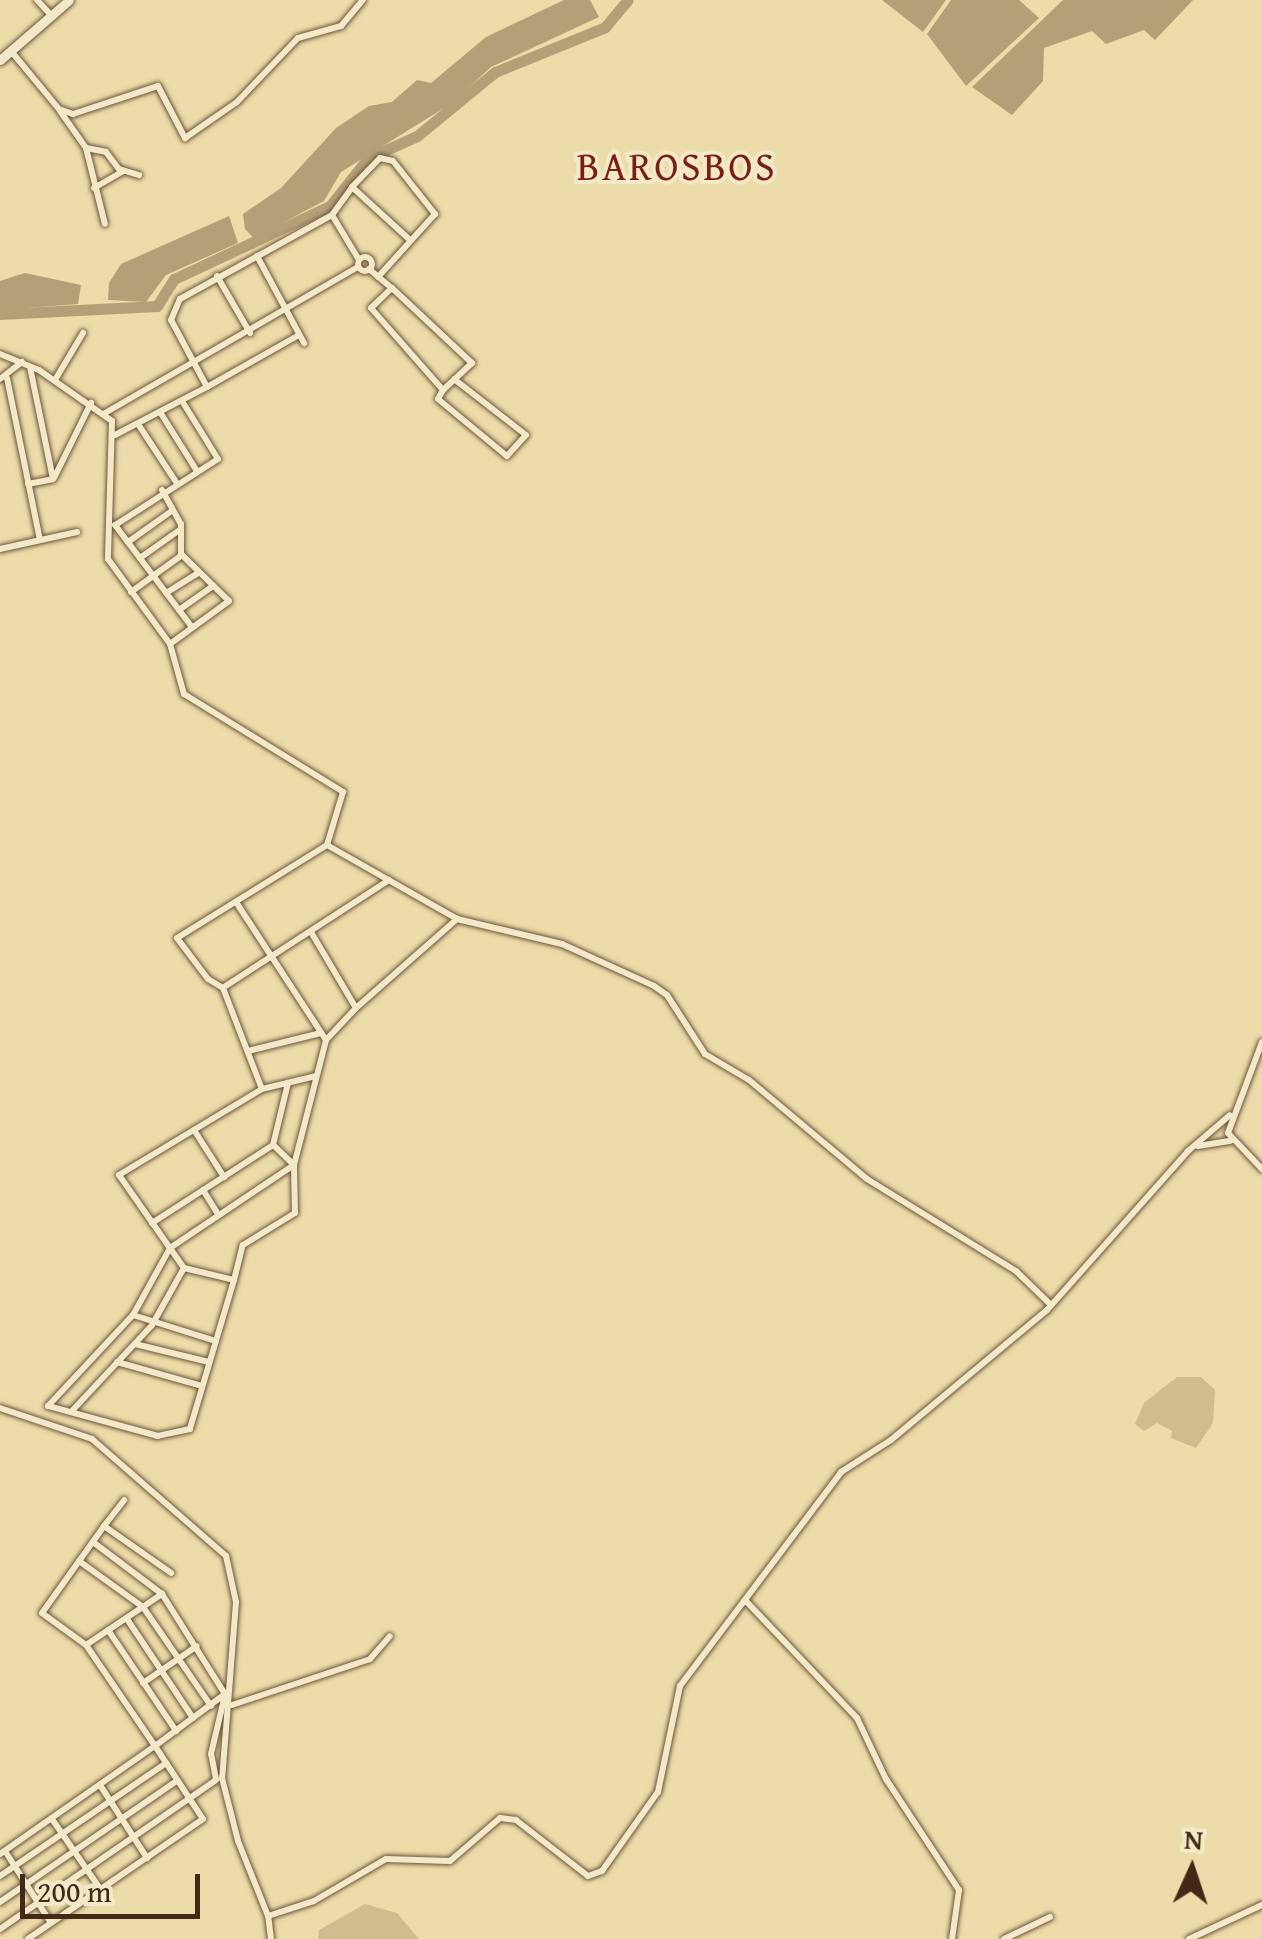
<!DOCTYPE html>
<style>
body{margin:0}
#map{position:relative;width:1262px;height:1939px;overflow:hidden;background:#ecdca9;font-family:"Gentium Book Plus",serif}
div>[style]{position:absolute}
.green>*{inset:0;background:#cfbd90}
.water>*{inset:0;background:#b39f78}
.river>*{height:11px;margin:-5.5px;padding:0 5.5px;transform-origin:5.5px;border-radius:5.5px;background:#b39f78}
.roads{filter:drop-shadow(0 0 2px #6d553c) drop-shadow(0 0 2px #6d553c)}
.minor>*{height:6px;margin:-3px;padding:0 3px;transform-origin:3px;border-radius:3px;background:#f3e8c7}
.minor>.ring{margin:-3px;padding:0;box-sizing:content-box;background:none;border:6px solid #f3e8c7;border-radius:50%}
.secondary>*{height:9px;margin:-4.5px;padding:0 4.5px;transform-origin:4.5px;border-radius:4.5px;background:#f3e8c7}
span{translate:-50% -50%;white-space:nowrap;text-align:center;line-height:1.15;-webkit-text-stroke:8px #f3e8c7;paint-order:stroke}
.quarter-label{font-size:40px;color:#7a1f14;letter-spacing:2.5px}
.north{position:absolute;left:1142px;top:1819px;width:100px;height:100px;-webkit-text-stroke:8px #f3e8c7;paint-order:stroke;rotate:3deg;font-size:28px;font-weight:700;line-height:40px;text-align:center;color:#432818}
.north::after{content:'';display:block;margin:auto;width:35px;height:45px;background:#432818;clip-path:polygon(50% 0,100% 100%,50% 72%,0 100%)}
.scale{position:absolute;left:20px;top:1874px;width:180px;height:45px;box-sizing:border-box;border:5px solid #432818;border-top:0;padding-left:12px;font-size:30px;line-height:35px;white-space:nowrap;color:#432818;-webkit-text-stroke:8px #f3e8c7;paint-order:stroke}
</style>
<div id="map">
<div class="green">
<div style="clip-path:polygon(1177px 1377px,1201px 1377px,1215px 1390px,1213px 1423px,1196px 1448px,1171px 1438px,1172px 1431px,1157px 1423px,1144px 1431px,1135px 1424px,1144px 1403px)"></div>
<div style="clip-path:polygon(365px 1904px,397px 1913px,419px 1939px,318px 1939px,319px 1930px)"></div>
</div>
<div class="water">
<div style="clip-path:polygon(564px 0,590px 0,599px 17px,491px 67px,452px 103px,341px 172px,324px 201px,254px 238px,245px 229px,243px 214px,281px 188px,336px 128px,369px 106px,392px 102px,417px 80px,431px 83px,486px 37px)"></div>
<div style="clip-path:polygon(882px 0,946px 0,923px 32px)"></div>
<div style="clip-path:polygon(951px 0,1019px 0,1039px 18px,966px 86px,927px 34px)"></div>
<div style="clip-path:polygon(1063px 0,1193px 0,1155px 40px,1144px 30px,1106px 44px,1092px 31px,1044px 48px,1043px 81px,1012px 115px,972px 87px)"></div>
<div style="clip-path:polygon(229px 216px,238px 243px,166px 275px,146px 302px,108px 300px,109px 283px,121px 264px)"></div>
<div style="clip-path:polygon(25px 273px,81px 285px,78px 304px,0 310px,0 281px)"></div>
</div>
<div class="river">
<div style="left:0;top:314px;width:157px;rotate:-2.9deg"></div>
<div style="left:157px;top:306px;width:32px;rotate:-58deg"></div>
<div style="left:174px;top:279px;width:172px;rotate:-25.1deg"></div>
<div style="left:330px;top:206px;width:61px;rotate:-51.6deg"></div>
<div style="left:368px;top:158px;width:54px;rotate:-24.2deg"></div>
<div style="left:417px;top:136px;width:101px;rotate:-39.4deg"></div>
<div style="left:495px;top:72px;width:119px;rotate:-22.2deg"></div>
<div style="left:605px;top:27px;width:35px;rotate:-50deg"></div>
</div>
<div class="roads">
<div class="minor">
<div style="left:37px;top:0;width:21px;rotate:47deg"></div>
<div style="left:11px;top:51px;width:75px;rotate:50.4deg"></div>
<div style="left:59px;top:109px;width:15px;rotate:20deg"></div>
<div style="left:73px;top:114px;width:89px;rotate:-18.2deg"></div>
<div style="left:158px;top:86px;width:59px;rotate:62.6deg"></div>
<div style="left:185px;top:138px;width:63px;rotate:-34.7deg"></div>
<div style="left:237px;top:102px;width:88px;rotate:-46.4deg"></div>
<div style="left:298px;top:38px;width:45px;rotate:-15.6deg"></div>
<div style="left:341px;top:26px;width:34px;rotate:-50deg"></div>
<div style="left:60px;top:111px;width:45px;rotate:54.9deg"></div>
<div style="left:86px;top:148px;width:78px;rotate:76deg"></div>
<div style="left:86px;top:148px;width:20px;rotate:11deg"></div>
<div style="left:106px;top:152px;width:21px;rotate:53deg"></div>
<div style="left:119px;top:169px;width:21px;rotate:17deg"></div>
<div style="left:352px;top:187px;width:40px;rotate:-46deg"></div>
<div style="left:380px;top:158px;width:13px;rotate:13deg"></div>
<div style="left:393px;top:161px;width:68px;rotate:51.6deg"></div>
<div style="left:435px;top:214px;width:85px;rotate:132.1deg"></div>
<div style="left:94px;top:188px;width:34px;rotate:-30deg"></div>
<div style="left:332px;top:215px;width:52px;rotate:59deg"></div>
<div style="left:257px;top:256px;width:99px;rotate:61.6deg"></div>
<div class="ring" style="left:358px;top:257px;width:8px;height:8px"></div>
<div style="left:369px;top:269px;width:30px;rotate:40deg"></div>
<div style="left:392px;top:288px;width:110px;rotate:43.2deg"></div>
<div style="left:472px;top:363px;width:40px;rotate:137deg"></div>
<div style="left:443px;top:390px;width:109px;rotate:-131.3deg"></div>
<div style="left:371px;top:308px;width:29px;rotate:-44deg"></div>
<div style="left:217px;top:276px;width:66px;rotate:59.9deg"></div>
<div style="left:299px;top:335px;width:106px;rotate:150.5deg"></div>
<div style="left:207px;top:387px;width:76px;rotate:-118.2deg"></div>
<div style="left:171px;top:320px;width:23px;rotate:-67deg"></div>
<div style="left:180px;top:299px;width:174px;rotate:-28.9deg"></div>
<div style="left:332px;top:215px;width:34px;rotate:-54deg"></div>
<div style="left:352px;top:187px;width:79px;rotate:42.4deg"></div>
<div style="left:0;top:354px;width:42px;rotate:22.3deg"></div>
<div style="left:39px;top:370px;width:89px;rotate:34.9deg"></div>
<div style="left:112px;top:421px;width:138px;rotate:91.7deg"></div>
<div style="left:108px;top:559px;width:105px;rotate:53.9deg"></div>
<div style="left:170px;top:644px;width:52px;rotate:74.4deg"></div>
<div style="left:184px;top:694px;width:187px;rotate:31.6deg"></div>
<div style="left:343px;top:792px;width:55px;rotate:106.8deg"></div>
<div style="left:30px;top:367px;width:114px;rotate:78.4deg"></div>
<div style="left:7px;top:378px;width:165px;rotate:78.5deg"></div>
<div style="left:0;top:379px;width:28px;rotate:-38deg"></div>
<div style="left:55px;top:380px;width:55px;rotate:-59.2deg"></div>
<div style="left:443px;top:390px;width:10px;rotate:119deg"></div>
<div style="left:438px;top:399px;width:89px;rotate:39.6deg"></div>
<div style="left:507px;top:456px;width:28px;rotate:-48deg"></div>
<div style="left:526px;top:435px;width:91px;rotate:-142.1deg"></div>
<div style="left:182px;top:401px;width:68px;rotate:58.2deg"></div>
<div style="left:218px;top:459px;width:122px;rotate:147.3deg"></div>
<div style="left:115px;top:525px;width:128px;rotate:53deg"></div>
<div style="left:160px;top:412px;width:70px;rotate:57.9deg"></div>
<div style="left:105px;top:413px;width:292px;rotate:-30deg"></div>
<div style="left:140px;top:427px;width:66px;rotate:56.8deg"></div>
<div style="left:115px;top:435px;width:104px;rotate:-27.6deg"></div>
<div style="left:54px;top:478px;width:84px;rotate:-63.7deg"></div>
<div style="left:28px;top:484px;width:25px;rotate:-11deg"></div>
<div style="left:162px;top:490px;width:39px;rotate:61deg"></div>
<div style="left:181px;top:524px;width:30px;rotate:90deg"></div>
<div style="left:181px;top:554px;width:67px;rotate:44.4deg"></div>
<div style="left:229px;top:601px;width:73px;rotate:143.9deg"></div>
<div style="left:128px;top:542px;width:55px;rotate:-35.4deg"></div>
<div style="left:0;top:549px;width:79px;rotate:-12.4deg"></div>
<div style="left:140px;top:558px;width:50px;rotate:-35.3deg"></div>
<div style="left:131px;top:592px;width:63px;rotate:-36deg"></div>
<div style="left:166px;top:593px;width:39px;rotate:-32deg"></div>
<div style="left:179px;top:610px;width:42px;rotate:-35.2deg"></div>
<div style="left:389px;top:880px;width:198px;rotate:147deg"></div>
<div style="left:223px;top:988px;width:17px;rotate:-149deg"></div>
<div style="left:208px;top:979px;width:51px;rotate:-127.1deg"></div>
<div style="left:177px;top:938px;width:176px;rotate:-31.8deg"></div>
<div style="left:327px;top:845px;width:150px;rotate:29.6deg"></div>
<div style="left:457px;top:919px;width:108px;rotate:13.4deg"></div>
<div style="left:562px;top:944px;width:101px;rotate:24.5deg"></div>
<div style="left:654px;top:986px;width:16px;rotate:35deg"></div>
<div style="left:667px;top:995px;width:70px;rotate:57.2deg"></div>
<div style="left:705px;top:1054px;width:51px;rotate:30.6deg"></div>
<div style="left:749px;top:1080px;width:154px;rotate:40deg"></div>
<div style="left:867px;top:1179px;width:175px;rotate:31.7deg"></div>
<div style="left:1016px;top:1271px;width:49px;rotate:44.2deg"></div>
<div style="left:236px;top:902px;width:165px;rotate:56.9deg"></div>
<div style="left:311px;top:932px;width:88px;rotate:59.4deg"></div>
<div style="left:356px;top:1008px;width:135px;rotate:-41.4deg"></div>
<div style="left:223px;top:988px;width:108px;rotate:68.9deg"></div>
<div style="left:1262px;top:1042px;width:97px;rotate:110.5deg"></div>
<div style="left:1228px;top:1133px;width:50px;rotate:46.6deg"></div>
<div style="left:248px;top:1051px;width:75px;rotate:-13.9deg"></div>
<div style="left:316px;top:1076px;width:56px;rotate:166.5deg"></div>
<div style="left:262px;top:1089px;width:167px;rotate:149deg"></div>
<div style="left:119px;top:1175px;width:89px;rotate:55.1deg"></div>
<div style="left:170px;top:1248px;width:24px;rotate:55deg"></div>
<div style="left:184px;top:1268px;width:51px;rotate:13.5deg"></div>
<div style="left:234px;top:1280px;width:155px;rotate:106.5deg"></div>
<div style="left:190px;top:1429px;width:33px;rotate:168deg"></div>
<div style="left:158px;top:1436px;width:114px;rotate:-164.7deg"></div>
<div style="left:48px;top:1406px;width:125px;rotate:-47deg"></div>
<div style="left:133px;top:1315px;width:77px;rotate:-61.1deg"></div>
<div style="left:170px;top:1248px;width:149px;rotate:-33.8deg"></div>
<div style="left:294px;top:1165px;width:129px;rotate:-75.6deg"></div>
<div style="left:326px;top:1040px;width:44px;rotate:-46.8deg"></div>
<div style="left:194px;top:1130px;width:56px;rotate:57.4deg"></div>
<div style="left:1198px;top:1146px;width:33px;rotate:-9deg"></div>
<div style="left:203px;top:1190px;width:26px;rotate:58deg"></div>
<div style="left:152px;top:1223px;width:144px;rotate:-32.8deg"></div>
<div style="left:273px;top:1145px;width:64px;rotate:-76.4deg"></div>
<div style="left:234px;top:1280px;width:36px;rotate:-76deg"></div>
<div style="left:243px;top:1245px;width:61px;rotate:-31.6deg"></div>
<div style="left:295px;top:1213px;width:48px;rotate:-91.2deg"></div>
<div style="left:294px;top:1165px;width:29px;rotate:-136deg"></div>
<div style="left:133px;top:1315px;width:87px;rotate:17.4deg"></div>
<div style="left:135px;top:1344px;width:76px;rotate:13.7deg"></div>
<div style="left:117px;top:1362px;width:88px;rotate:15.8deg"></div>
<div style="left:0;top:1408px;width:97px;rotate:18.6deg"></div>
<div style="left:92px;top:1439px;width:178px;rotate:41.1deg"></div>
<div style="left:226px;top:1556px;width:47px;rotate:77.7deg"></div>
<div style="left:236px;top:1602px;width:177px;rotate:94.5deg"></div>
<div style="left:222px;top:1778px;width:65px;rotate:75.7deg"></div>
<div style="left:238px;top:1841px;width:81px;rotate:68.2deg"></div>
<div style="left:71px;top:1412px;width:119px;rotate:-47deg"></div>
<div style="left:152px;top:1325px;width:65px;rotate:-60.7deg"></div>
<div style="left:104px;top:1526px;width:33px;rotate:-52deg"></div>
<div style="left:93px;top:1542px;width:86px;rotate:37deg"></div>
<div style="left:79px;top:1561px;width:79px;rotate:35.7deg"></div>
<div style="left:143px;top:1607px;width:120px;rotate:55.5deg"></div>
<div style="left:162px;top:1594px;width:118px;rotate:57.8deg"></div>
<div style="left:225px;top:1694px;width:87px;rotate:143.4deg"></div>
<div style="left:155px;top:1746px;width:122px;rotate:-124.3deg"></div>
<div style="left:86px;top:1645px;width:92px;rotate:-33.9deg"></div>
<div style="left:745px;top:1600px;width:163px;rotate:46.5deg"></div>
<div style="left:857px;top:1718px;width:68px;rotate:64.6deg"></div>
<div style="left:886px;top:1779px;width:133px;rotate:56.7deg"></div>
<div style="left:959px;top:1890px;width:49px;rotate:98.1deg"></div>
<div style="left:127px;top:1619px;width:119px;rotate:56.3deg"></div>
<div style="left:108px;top:1630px;width:122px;rotate:56deg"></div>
<div style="left:86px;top:1645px;width:54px;rotate:-144deg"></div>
<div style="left:42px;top:1613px;width:107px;rotate:-54.5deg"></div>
<div style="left:104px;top:1526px;width:82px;rotate:35deg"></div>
<div style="left:143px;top:1683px;width:65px;rotate:-34.4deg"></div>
<div style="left:232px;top:1705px;width:145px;rotate:-18.4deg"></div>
<div style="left:370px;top:1659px;width:30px;rotate:-49deg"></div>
<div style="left:216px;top:1779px;width:25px;rotate:-101deg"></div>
<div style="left:211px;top:1754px;width:61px;rotate:-76.7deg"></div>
<div style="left:100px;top:1785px;width:87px;rotate:57.2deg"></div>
<div style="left:52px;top:1819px;width:86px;rotate:55.4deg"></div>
<div style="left:5px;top:1851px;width:85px;rotate:57.4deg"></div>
<div style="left:0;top:1854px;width:189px;rotate:-34.9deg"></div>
<div style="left:155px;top:1746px;width:87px;rotate:56.7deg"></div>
<div style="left:203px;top:1819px;width:212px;rotate:145.6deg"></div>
<div style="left:0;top:1876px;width:201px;rotate:-34.2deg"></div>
<div style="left:0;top:1902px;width:214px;rotate:-34.4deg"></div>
<div style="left:0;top:1929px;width:262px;rotate:-34.6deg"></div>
<div style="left:271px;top:1939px;width:23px;rotate:-97deg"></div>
<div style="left:268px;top:1916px;width:48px;rotate:-18.1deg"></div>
<div style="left:314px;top:1901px;width:83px;rotate:-30.3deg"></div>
<div style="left:386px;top:1859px;width:64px;rotate:1.8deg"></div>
<div style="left:450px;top:1861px;width:66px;rotate:-40.7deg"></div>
<div style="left:500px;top:1818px;width:16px;rotate:7deg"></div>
<div style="left:516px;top:1820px;width:91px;rotate:37.9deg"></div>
<div style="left:588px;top:1876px;width:15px;rotate:-20deg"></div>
<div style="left:602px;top:1871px;width:97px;rotate:-54.7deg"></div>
<div style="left:658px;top:1792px;width:108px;rotate:-78.3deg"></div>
<div style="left:680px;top:1686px;width:268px;rotate:-53deg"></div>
<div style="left:841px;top:1472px;width:59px;rotate:-32.6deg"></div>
<div style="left:891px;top:1440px;width:203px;rotate:-39.8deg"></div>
<div style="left:1047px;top:1310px;width:213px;rotate:-48.4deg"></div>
<div style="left:1188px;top:1151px;width:55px;rotate:-40.6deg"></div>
<div style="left:1004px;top:1939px;width:51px;rotate:-25.6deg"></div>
<div style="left:1189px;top:1939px;width:81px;rotate:-25deg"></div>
</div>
<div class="secondary">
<div style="left:0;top:60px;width:91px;rotate:-41deg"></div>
</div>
</div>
<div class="quarter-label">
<span style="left:677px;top:166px">BAROSBOS</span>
</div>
<div class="north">N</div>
<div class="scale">200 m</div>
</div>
